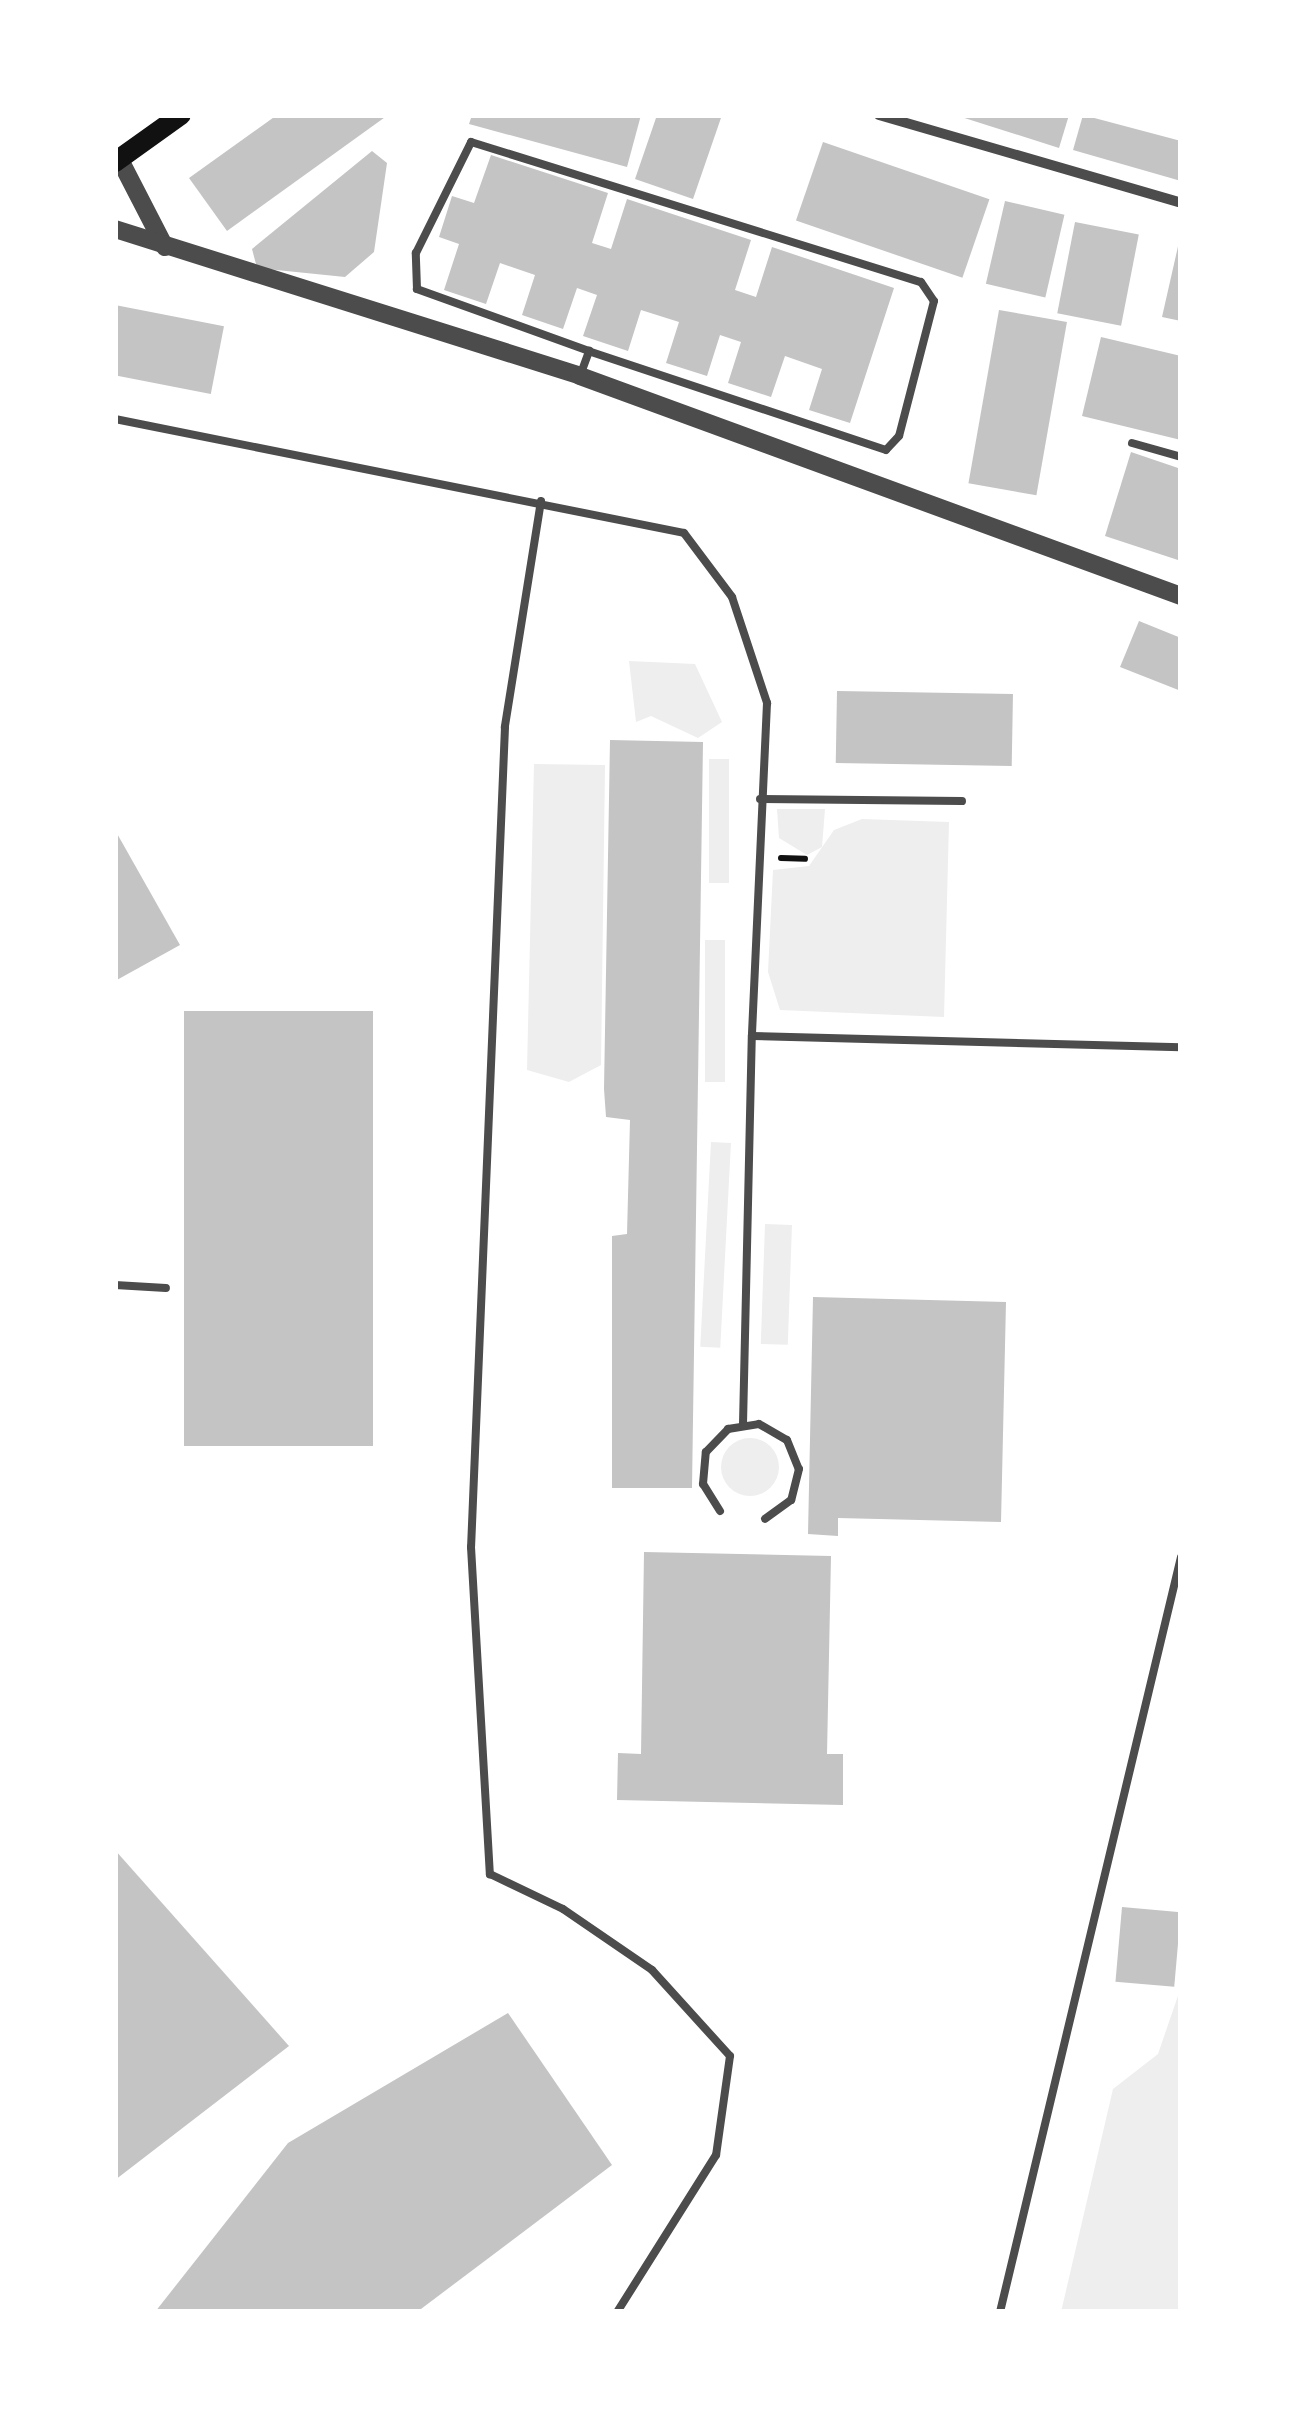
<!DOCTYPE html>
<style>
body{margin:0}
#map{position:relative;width:1296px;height:2427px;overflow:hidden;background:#fff;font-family:Montserrat,sans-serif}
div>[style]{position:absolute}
.green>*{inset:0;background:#eee;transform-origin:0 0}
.round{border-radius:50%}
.building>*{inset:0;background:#c4c4c4;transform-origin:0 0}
.path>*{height:6px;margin:-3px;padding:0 3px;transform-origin:3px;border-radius:3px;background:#111}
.service>*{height:8px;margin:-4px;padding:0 4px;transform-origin:4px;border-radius:4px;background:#4c4c4c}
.minor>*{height:10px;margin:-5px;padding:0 5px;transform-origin:5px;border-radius:5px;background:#4c4c4c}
.tertiary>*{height:18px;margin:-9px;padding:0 9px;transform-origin:9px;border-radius:9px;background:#4c4c4c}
.secondary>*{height:20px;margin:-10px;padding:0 10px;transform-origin:10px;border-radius:10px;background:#111}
span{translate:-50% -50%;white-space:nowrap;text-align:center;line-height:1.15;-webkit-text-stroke:10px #fff;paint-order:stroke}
.frame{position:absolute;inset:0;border:118px solid #fff;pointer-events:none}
</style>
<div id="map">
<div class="green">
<div style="clip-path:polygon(629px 661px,695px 664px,722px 722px,698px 738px,651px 716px,636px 722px)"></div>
<div style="left:709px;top:759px;width:20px;height:124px"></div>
<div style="clip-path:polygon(534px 764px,605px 765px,601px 1065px,569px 1082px,527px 1070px)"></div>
<div style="clip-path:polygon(777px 809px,825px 809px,822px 847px,807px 855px,779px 838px)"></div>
<div style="clip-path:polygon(862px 819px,949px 822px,944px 1017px,780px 1010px,768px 972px,773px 870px,809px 866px,834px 830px)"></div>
<div style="left:705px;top:940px;width:20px;height:142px"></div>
<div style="left:711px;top:1142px;width:20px;height:205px;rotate:3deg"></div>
<div style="left:765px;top:1224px;width:27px;height:120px;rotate:2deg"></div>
<div class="round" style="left:721px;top:1438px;width:58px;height:58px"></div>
<div style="clip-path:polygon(1181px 1987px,1181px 2312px,1061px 2312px,1113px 2089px,1158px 2054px)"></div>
</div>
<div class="building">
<div style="clip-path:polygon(277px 115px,388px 115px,227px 231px,189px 178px)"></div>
<div style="clip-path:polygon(472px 115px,641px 115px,627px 167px,469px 124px)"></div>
<div style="clip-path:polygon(657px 115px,722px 115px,693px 199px,635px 179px)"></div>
<div style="clip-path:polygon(955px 115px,1069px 115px,1059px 148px)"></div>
<div style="clip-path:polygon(1083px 115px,1181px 141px,1181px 181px,1073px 150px)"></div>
<div style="left:823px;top:142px;width:176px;height:83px;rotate:19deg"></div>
<div style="clip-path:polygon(372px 151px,387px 163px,374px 252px,345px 277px,257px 268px,252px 249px)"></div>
<div style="clip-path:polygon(491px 155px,608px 193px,592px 243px,611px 249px,627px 199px,751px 240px,735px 290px,756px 297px,772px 247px,894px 288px,850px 423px,809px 410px,822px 369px,785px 356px,771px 397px,728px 383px,741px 342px,720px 335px,707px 376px,666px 363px,679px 322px,641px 310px,628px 351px,583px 336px,597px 295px,577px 288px,563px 329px,522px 315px,535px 275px,500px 263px,486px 304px,444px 290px,459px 244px,439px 237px,452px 196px,474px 203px)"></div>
<div style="left:1005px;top:201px;width:61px;height:85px;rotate:13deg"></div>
<div style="left:1075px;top:222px;width:65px;height:93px;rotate:11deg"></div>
<div style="clip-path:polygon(1179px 242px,1181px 242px,1181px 321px,1162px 317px)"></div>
<div style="left:115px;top:305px;width:111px;height:69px;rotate:11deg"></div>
<div style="left:999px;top:310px;width:69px;height:176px;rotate:10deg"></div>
<div style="clip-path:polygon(1101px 337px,1181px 356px,1181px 440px,1082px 416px)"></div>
<div style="clip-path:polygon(1131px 452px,1181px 469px,1181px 561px,1105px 536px)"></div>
<div style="clip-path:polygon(1139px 621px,1181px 638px,1181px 691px,1120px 667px)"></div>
<div style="left:837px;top:691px;width:176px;height:72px;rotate:1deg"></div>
<div style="clip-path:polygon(610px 740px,703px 742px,692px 1488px,612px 1488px,612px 1236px,627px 1234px,630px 1120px,606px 1117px,604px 1089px)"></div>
<div style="clip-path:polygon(115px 830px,180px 945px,115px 981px)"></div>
<div style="left:184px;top:1011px;width:189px;height:435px"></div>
<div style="clip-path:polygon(813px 1297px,1006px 1302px,1001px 1522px,838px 1518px,838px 1536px,808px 1534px)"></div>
<div style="clip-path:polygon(644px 1552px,831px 1556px,827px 1754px,843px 1754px,843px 1805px,617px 1800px,618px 1753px,641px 1754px)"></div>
<div style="clip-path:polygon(115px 1850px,289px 2046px,115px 2180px)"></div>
<div style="left:1122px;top:1907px;width:59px;height:75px;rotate:5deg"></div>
<div style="clip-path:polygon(508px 2013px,612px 2165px,417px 2312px,155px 2312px,288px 2143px)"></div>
</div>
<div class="path">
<div style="left:781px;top:858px;width:24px;rotate:2deg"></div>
</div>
<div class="service">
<div style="left:580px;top:376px;width:27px;rotate:-70deg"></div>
<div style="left:589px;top:351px;width:183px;rotate:-160.2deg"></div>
<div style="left:417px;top:289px;width:36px;rotate:-92deg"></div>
<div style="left:416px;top:253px;width:124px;rotate:-63.6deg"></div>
<div style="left:471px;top:142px;width:471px;rotate:17.3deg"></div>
<div style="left:921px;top:282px;width:23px;rotate:56deg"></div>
<div style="left:934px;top:301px;width:139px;rotate:104.5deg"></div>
<div style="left:899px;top:436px;width:19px;rotate:133deg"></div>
<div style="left:886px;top:450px;width:313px;rotate:-161.6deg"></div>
<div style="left:115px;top:419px;width:580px;rotate:11.33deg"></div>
<div style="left:684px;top:533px;width:80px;rotate:53.1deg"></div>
<div style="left:732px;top:597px;width:112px;rotate:71.7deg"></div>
<div style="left:767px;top:703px;width:333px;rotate:92.6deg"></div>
<div style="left:752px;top:1036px;width:429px;rotate:1.5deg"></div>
<div style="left:1132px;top:443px;width:51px;rotate:15.9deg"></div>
<div style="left:541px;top:501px;width:229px;rotate:99.1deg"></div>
<div style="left:505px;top:727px;width:821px;rotate:92.37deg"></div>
<div style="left:471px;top:1547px;width:328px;rotate:86.7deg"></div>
<div style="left:490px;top:1874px;width:81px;rotate:25.6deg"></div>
<div style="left:563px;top:1909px;width:108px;rotate:34.4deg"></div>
<div style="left:652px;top:1970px;width:116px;rotate:47.8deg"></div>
<div style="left:730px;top:2056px;width:100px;rotate:98deg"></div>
<div style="left:716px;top:2155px;width:186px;rotate:122.2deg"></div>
<div style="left:760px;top:799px;width:202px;rotate:0.6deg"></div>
<div style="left:115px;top:1285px;width:51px;rotate:3.4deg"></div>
<div style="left:743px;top:1424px;width:388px;rotate:-88.7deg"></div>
<div style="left:720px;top:1511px;width:32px;rotate:-122deg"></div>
<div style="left:703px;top:1484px;width:32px;rotate:-85deg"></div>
<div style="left:706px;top:1452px;width:32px;rotate:-46deg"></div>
<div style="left:728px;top:1429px;width:31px;rotate:-9deg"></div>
<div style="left:759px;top:1424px;width:32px;rotate:30deg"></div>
<div style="left:787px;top:1440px;width:31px;rotate:68deg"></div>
<div style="left:799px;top:1469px;width:32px;rotate:104deg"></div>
<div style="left:791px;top:1500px;width:32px;rotate:144deg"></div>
<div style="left:1000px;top:2312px;width:776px;rotate:-76.52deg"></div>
</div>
<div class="minor">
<div style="left:879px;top:115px;width:315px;rotate:16.2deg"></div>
</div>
<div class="tertiary">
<div style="left:120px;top:160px;width:98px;rotate:62.7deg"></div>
<div style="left:115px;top:229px;width:488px;rotate:17.5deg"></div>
<div style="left:580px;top:376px;width:640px;rotate:20.11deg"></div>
</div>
<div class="secondary">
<div style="left:115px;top:162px;width:81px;rotate:-35.5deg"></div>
</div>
<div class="frame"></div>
</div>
